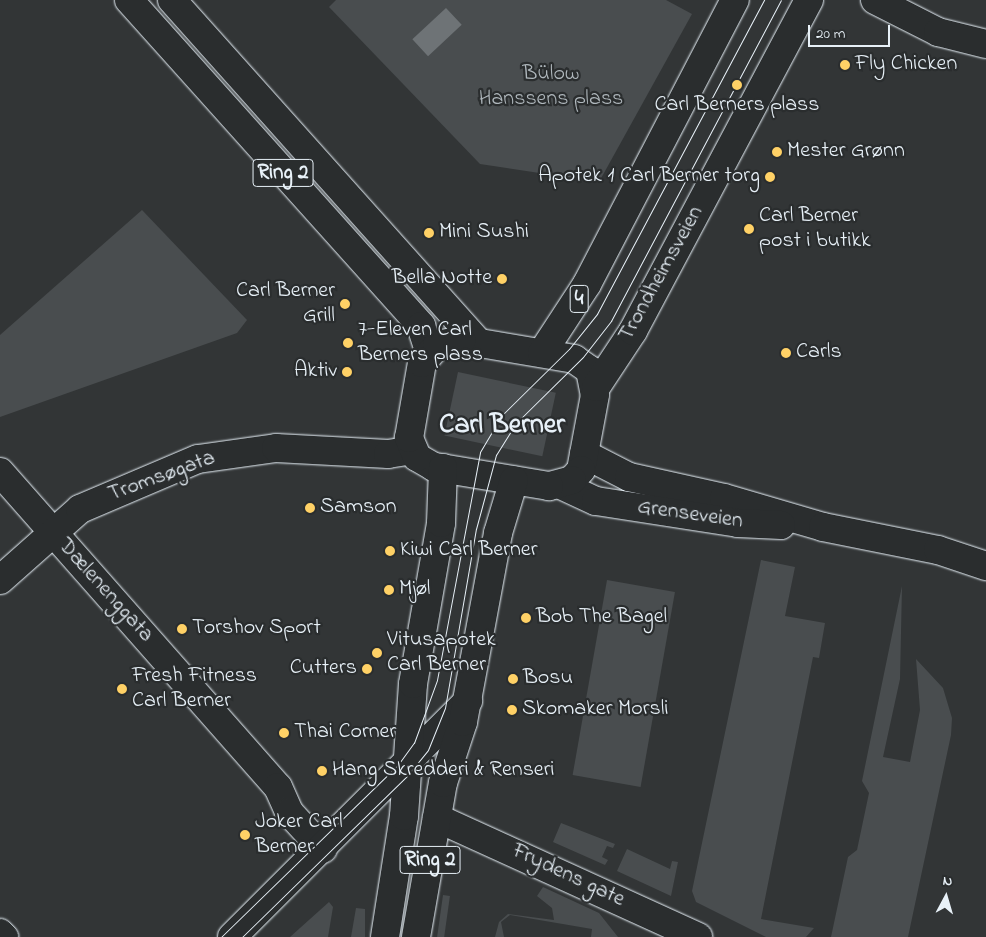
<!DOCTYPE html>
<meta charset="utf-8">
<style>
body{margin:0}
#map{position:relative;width:986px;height:937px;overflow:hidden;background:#323536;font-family:"Indie Flower",sans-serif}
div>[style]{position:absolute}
.green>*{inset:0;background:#494d4f;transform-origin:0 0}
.water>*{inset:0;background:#6e7376;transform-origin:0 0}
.roads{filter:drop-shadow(0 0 1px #e8f1f8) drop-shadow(0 0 1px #e8f1f8)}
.minor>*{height:28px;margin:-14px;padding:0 14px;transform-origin:14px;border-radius:14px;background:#2a2d2e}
.tertiary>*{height:28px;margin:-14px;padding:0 14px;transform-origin:14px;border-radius:14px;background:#2a2d2e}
.secondary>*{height:28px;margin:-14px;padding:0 14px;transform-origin:14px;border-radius:14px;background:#2a2d2e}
.primary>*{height:28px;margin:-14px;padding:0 14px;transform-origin:14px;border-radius:14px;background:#2a2d2e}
.tram>*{height:1px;margin:-0.5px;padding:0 0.5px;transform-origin:0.5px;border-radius:0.5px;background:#e8f1f8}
.dots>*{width:14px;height:14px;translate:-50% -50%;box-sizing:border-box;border:2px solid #2a2d2e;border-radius:50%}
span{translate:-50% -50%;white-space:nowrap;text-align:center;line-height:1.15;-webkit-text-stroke:4.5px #2a2d2e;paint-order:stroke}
.shield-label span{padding:1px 4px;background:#2a2d2e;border:1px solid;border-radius:4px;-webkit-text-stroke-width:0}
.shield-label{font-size:21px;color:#e8f1f8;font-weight:700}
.poi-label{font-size:22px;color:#e8f1f8}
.left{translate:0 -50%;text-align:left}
.right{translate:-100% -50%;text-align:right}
.park-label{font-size:22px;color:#b0b8bd}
.street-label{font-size:22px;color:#e8f1f8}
.district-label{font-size:28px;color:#e8f1f8;font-weight:700}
.north{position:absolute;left:921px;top:872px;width:50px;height:50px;-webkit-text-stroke:4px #2a2d2e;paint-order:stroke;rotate:6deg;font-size:14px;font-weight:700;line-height:20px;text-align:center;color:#e8f1f8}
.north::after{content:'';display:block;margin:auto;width:18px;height:22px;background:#e8f1f8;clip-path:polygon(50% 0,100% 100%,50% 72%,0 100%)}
.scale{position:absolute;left:808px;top:25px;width:82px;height:22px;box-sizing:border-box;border:2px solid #e8f1f8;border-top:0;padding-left:6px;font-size:15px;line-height:18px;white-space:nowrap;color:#e8f1f8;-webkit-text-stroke:4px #2a2d2e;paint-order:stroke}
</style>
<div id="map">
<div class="green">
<div style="clip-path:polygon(336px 0,666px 0,692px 14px,599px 182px,480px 164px,329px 7px)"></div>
<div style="clip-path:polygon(142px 210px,247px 320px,237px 333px,0 417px,0 335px)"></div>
<div style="left:458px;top:372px;width:100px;height:65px;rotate:12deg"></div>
<div style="clip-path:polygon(761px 560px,795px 567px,785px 616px,825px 623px,819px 658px,813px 657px,761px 919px,814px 928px,806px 937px,766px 937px,696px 902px,692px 891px)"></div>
<div style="left:607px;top:580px;width:69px;height:198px;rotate:10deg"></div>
<div style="clip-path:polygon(902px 586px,900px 679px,883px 757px,910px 762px,920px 710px,916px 659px,943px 688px,952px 718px,951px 735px,908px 937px,831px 937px,848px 857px,857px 850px,869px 793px,862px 781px)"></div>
<div style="clip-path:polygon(561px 823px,615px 844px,613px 848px,607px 846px,602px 857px,608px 860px,605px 865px,553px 842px)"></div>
<div style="clip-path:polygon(627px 849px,670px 869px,672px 861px,678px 862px,671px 896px,617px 871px)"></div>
<div style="clip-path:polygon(543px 887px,599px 913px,618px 937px,591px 937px,592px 929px,510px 915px,501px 922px,504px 937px,495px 937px,499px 922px,508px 914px,554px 920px,552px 908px,537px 896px)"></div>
<div style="left:443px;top:895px;width:7px;height:43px;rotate:8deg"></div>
<div style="clip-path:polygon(329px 902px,333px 907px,328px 937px,290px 937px)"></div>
<div style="clip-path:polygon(356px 908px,365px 909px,365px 937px,351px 937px)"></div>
</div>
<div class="water">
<div style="left:446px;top:8px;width:23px;height:46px;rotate:47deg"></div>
</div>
<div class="roads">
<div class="minor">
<div style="left:0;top:472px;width:420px;rotate:48.6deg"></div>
<div style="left:278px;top:787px;width:27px;rotate:66deg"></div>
<div style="left:289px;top:812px;width:50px;rotate:47.4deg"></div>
<div style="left:0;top:580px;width:107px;rotate:-41.6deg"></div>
<div style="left:80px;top:509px;width:128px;rotate:-23deg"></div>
<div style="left:198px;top:459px;width:79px;rotate:-8deg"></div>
<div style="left:276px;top:448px;width:112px;rotate:3.1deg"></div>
<div style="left:388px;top:454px;width:24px;rotate:-9deg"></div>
<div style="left:437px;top:818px;width:287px;rotate:24.5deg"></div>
<div style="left:0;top:933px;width:6px;rotate:45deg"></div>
<div style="left:232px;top:937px;width:334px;rotate:-45deg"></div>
</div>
<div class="tertiary">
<div style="left:875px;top:0;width:71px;rotate:26.9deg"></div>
<div style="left:938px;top:32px;width:49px;rotate:14deg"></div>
</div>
<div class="secondary">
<div style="left:584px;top:454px;width:51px;rotate:27.1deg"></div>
<div style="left:629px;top:477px;width:97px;rotate:12.5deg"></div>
<div style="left:724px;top:498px;width:103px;rotate:16.3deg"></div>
<div style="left:823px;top:527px;width:117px;rotate:11.3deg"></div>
<div style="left:938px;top:550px;width:51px;rotate:18.4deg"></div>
<div style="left:561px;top:485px;width:38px;rotate:25deg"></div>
<div style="left:596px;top:501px;width:144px;rotate:8.8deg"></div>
<div style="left:738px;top:523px;width:43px;rotate:2.7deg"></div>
</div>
<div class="primary">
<div style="left:129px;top:0;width:438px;rotate:48.1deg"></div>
<div style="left:421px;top:326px;width:26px;rotate:72deg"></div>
<div style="left:172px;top:0;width:460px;rotate:48.2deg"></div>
<div style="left:462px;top:340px;width:114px;rotate:9.6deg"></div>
<div style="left:574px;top:359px;width:19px;rotate:35deg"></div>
<div style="left:590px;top:370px;width:25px;rotate:79deg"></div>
<div style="left:595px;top:395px;width:76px;rotate:100.6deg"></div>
<div style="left:581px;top:470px;width:13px;rotate:132deg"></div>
<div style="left:572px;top:480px;width:24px;rotate:165deg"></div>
<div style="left:549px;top:486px;width:117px;rotate:-170.6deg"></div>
<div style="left:434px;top:467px;width:20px;rotate:-150deg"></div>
<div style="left:417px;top:457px;width:21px;rotate:-113deg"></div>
<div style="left:409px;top:438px;width:76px;rotate:-80.2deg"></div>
<div style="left:422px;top:363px;width:23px;rotate:-50deg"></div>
<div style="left:437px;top:345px;width:25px;rotate:-11deg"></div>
<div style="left:542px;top:353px;width:82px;rotate:-56.9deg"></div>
<div style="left:587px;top:284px;width:320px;rotate:-62.5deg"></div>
<div style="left:596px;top:387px;width:67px;rotate:-56.5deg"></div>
<div style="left:633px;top:331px;width:375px;rotate:-62deg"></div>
<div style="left:385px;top:937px;width:122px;rotate:-81.1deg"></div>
<div style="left:404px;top:816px;width:132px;rotate:-86.1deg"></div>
<div style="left:413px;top:684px;width:163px;rotate:-80.1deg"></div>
<div style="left:441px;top:523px;width:55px;rotate:-87.9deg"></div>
<div style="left:416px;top:937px;width:156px;rotate:-80.1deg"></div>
<div style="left:443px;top:783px;width:64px;rotate:-71.8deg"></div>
<div style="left:463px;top:722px;width:192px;rotate:-79.5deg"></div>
<div style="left:498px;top:533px;width:55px;rotate:-73.2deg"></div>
</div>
</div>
<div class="tram">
<div style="left:221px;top:937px;width:245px;rotate:-44.2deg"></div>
<div style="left:397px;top:766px;width:29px;rotate:-54deg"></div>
<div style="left:414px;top:743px;width:67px;rotate:-69.9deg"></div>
<div style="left:437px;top:680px;width:232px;rotate:-79.3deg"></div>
<div style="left:480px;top:452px;width:43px;rotate:-59.3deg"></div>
<div style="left:502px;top:415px;width:94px;rotate:-44.6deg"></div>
<div style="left:569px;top:349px;width:45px;rotate:-51.3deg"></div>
<div style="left:597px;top:314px;width:356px;rotate:-62deg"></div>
<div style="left:242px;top:937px;width:231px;rotate:-44.3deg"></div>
<div style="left:407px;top:776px;width:33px;rotate:-51deg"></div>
<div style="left:428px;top:750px;width:45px;rotate:-68deg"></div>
<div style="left:445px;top:708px;width:182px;rotate:-80.2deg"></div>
<div style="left:476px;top:529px;width:77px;rotate:-74.9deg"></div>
<div style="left:496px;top:455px;width:36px;rotate:-58deg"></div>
<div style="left:515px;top:424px;width:95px;rotate:-44.6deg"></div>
<div style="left:583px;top:357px;width:46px;rotate:-52.1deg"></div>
<div style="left:611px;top:321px;width:363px;rotate:-62.1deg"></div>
</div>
<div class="dots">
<div style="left:845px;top:65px;background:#ffd166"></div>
<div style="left:737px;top:85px;background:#ffd166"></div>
<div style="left:777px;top:152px;background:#ffd166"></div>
<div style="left:770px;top:177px;background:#ffd166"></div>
<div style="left:749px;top:229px;background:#ffd166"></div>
<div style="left:429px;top:233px;background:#ffd166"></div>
<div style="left:502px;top:279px;background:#ffd166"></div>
<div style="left:345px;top:304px;background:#ffd166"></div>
<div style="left:348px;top:343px;background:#ffd166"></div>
<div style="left:786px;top:353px;background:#ffd166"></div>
<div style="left:347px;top:372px;background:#ffd166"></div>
<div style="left:310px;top:508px;background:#ffd166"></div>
<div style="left:390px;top:551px;background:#ffd166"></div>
<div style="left:389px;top:590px;background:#ffd166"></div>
<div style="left:526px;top:618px;background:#ffd166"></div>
<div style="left:182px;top:629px;background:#ffd166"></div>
<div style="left:377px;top:653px;background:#ffd166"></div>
<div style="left:367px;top:669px;background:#ffd166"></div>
<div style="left:513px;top:679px;background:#ffd166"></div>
<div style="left:122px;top:689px;background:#ffd166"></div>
<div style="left:512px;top:710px;background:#ffd166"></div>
<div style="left:284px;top:733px;background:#ffd166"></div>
<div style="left:322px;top:771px;background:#ffd166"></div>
<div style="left:245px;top:835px;background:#ffd166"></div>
</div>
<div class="shield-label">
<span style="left:283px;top:173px">Ring 2</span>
<span style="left:579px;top:299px">4</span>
<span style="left:430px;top:860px">Ring 2</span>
</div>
<div class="poi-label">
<span class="left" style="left:855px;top:65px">Fly Chicken</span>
<span style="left:737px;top:106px">Carl Berners plass</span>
<span class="left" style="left:787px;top:152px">Mester Grønn</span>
<span class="right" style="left:760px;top:177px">Apotek 1 Carl Berner torg</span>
<span class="left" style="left:759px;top:229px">Carl Berner<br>post i butikk</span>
<span class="left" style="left:439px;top:233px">Mini Sushi</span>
<span class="right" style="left:492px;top:279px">Bella Notte</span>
<span class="right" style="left:335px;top:304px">Carl Berner<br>Grill</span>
<span class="left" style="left:358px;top:343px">7-Eleven Carl<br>Berners plass</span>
<span class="left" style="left:796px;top:353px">Carls</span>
<span class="right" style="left:337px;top:372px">Aktiv</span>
<span class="left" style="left:320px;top:508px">Samson</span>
<span class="left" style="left:400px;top:551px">Kiwi Carl Berner</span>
<span class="left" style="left:399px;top:590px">Mjøl</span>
<span class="left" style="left:536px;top:618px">Bob The Bagel</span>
<span class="left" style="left:192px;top:629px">Torshov Sport</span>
<span class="left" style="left:387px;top:653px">Vitusapotek<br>Carl Berner</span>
<span class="right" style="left:357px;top:669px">Cutters</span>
<span class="left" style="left:132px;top:689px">Fresh Fitness<br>Carl Berner</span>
<span class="left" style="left:523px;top:679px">Bosu</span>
<span class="left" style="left:522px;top:710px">Skomaker Morsli</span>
<span class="left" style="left:294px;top:733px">Thai Corner</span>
<span class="left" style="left:332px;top:771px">Hang Skredderi &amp; Renseri</span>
<span class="left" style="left:255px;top:835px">Joker Carl<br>Berner</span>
</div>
<div class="park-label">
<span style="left:551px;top:87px">Bülow<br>Hanssens plass</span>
</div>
<div class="street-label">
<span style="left:662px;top:274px;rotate:-61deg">Trondheimsveien</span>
<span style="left:162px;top:477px;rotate:-20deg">Tromsøgata</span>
<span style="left:690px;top:515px;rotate:8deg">Grenseveien</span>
<span style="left:105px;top:591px;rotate:48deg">Dælenenggata</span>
<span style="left:568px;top:876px;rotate:25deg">Frydens gate</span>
</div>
<div class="district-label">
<span style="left:502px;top:426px">Carl Berner</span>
</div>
<div class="north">N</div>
<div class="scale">20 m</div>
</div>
